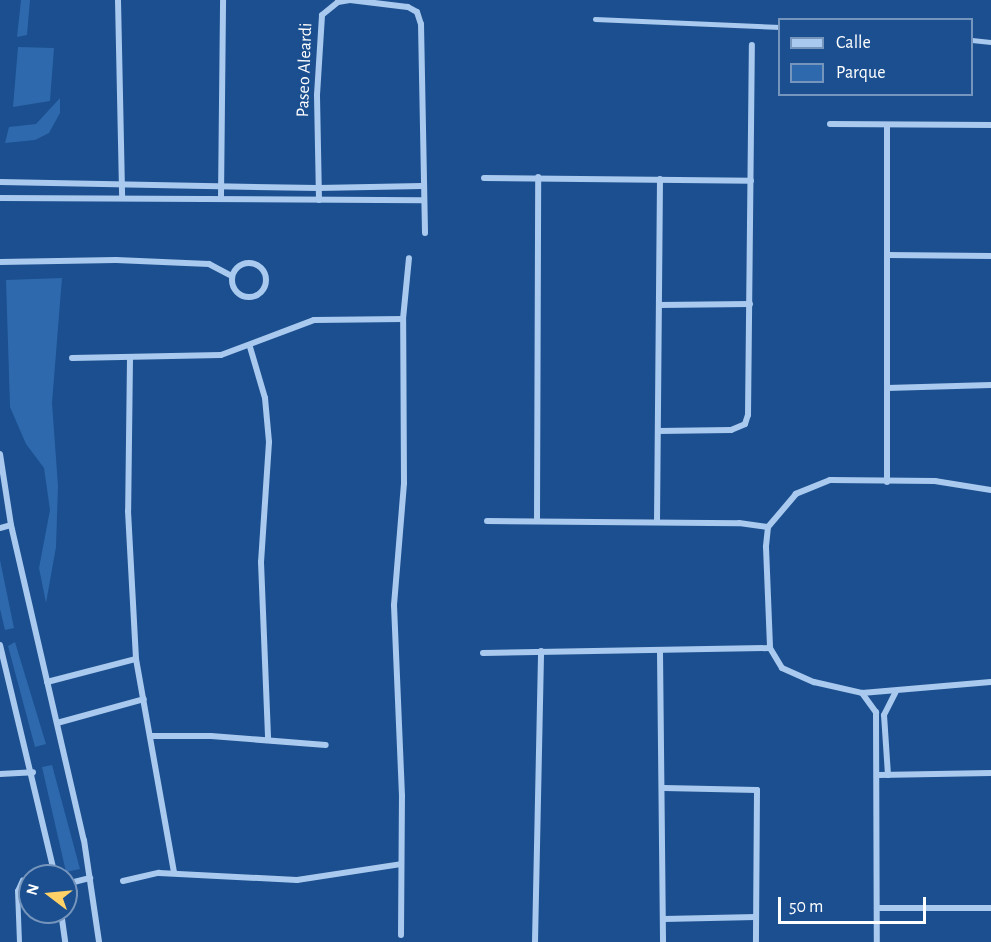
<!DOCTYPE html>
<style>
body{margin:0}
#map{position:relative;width:991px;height:942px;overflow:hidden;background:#1b4f8f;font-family:"Alegreya Sans",sans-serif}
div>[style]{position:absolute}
.green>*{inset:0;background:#2e69ad}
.service>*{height:4.5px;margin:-2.25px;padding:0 2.25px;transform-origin:2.25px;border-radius:2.25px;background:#a9c9ee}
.minor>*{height:6px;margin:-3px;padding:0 3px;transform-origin:3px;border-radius:3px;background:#a9c9ee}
.minor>.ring{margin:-3px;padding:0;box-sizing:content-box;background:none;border:6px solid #a9c9ee;border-radius:50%}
span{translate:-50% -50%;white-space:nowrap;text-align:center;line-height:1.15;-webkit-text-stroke:4.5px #1b4f8f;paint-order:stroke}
.street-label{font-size:18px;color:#fff}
.legend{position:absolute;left:778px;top:18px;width:195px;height:78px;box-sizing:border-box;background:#1b4f8f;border:2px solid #7695bc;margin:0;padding:8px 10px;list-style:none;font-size:18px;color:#fff}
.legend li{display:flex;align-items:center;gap:12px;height:30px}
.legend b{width:30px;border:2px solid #7695bc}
.north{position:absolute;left:18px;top:864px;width:60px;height:60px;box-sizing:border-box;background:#1b4f8f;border:2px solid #7695bc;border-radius:50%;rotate:286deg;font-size:16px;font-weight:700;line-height:24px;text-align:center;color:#fff}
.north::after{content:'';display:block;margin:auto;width:21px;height:27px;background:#ffd166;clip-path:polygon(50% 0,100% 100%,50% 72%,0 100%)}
.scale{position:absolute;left:778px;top:897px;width:148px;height:27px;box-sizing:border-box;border:3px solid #fff;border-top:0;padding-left:8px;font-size:18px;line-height:21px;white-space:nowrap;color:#fff;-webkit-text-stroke:4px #1b4f8f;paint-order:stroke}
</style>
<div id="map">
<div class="green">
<div style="clip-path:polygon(21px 0,30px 0,27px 35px,17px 37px)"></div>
<div style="clip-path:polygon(18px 47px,54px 48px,50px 101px,13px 107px)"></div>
<div style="clip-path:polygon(60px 98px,60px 113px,49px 133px,35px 140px,5px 143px,9px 127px,36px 124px)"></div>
<div style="clip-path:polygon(62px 278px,52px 403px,58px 486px,56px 547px,46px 603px,39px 568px,50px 510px,44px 468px,26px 444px,10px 407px,6px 280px)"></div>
<div style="clip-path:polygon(0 560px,14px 628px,5px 630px,0 609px)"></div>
<div style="clip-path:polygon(15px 642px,46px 744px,35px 747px,8px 646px)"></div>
<div style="clip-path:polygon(52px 765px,80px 869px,66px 872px,42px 767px)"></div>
</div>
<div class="service">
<div style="left:595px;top:19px;width:185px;rotate:2.5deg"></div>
<div style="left:972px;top:40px;width:19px;rotate:6deg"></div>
<div style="left:32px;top:876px;width:23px;rotate:-20deg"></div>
<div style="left:19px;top:942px;width:51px;rotate:-92.2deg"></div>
<div style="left:17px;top:891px;width:12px;rotate:-66deg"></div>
<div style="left:22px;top:880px;width:9px;rotate:-21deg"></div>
</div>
<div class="minor">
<div style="left:118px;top:0;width:197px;rotate:88.8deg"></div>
<div style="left:830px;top:124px;width:161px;rotate:0.4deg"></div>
<div style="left:887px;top:125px;width:357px;rotate:90deg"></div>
<div style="left:484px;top:178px;width:267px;rotate:0.6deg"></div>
<div style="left:0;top:182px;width:318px;rotate:1.1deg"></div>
<div style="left:318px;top:188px;width:104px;rotate:-1.1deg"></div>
<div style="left:221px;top:197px;width:197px;rotate:-89.4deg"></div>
<div style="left:0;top:198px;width:422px;rotate:0.3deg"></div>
<div style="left:319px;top:200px;width:105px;rotate:-91.1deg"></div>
<div style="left:317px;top:95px;width:80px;rotate:-86.4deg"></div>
<div style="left:322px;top:15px;width:21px;rotate:-39deg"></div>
<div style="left:338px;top:2px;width:12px;rotate:-9deg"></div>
<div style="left:350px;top:0;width:58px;rotate:6.9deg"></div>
<div style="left:408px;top:7px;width:10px;rotate:29deg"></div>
<div style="left:417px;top:12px;width:13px;rotate:72deg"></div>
<div style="left:421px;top:24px;width:209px;rotate:88.9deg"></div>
<div style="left:887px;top:255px;width:104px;rotate:0.6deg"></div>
<div style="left:0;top:262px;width:116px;rotate:-1deg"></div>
<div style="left:116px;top:260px;width:93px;rotate:2.5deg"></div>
<div style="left:209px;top:264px;width:26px;rotate:28deg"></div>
<div class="ring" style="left:232px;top:263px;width:28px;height:28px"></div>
<div style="left:659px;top:305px;width:91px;rotate:-0.6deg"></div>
<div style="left:250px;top:347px;width:53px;rotate:73.6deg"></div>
<div style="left:265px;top:398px;width:44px;rotate:84.8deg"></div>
<div style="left:269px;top:442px;width:120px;rotate:93.8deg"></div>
<div style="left:261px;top:562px;width:178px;rotate:87.7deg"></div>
<div style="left:72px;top:358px;width:149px;rotate:-1.2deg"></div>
<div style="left:221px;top:355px;width:99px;rotate:-20.6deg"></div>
<div style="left:314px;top:320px;width:89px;rotate:-0.6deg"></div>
<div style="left:130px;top:358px;width:153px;rotate:90.7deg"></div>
<div style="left:128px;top:511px;width:148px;rotate:86.9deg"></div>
<div style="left:136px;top:659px;width:217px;rotate:79.9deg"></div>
<div style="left:887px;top:388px;width:104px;rotate:-1.7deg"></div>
<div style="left:658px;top:431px;width:73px;rotate:-0.8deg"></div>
<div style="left:731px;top:430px;width:15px;rotate:-23deg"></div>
<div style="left:745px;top:424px;width:9px;rotate:-72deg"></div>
<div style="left:748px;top:415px;width:370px;rotate:-89.4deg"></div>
<div style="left:0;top:454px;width:72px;rotate:81.2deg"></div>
<div style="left:11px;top:525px;width:323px;rotate:77deg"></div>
<div style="left:84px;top:840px;width:103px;rotate:81.6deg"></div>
<div style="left:991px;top:490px;width:57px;rotate:-170.9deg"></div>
<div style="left:935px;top:481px;width:105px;rotate:-179.5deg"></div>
<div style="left:830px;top:480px;width:37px;rotate:158deg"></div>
<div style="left:796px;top:494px;width:43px;rotate:130.3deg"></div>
<div style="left:768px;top:527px;width:20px;rotate:96deg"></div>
<div style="left:766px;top:547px;width:101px;rotate:87.7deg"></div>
<div style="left:770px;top:648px;width:23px;rotate:59deg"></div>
<div style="left:782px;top:668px;width:35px;rotate:24deg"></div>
<div style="left:814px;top:682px;width:49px;rotate:12.9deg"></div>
<div style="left:862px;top:693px;width:129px;rotate:-4.9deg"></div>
<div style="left:487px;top:521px;width:252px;rotate:0.5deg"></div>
<div style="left:739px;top:523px;width:29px;rotate:8deg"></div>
<div style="left:537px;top:521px;width:344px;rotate:-89.8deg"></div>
<div style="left:657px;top:522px;width:343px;rotate:-89.5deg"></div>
<div style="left:0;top:528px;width:11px;rotate:-15deg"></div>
<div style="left:0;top:645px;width:237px;rotate:76.6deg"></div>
<div style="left:660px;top:652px;width:290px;rotate:89.4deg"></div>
<div style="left:483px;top:653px;width:287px;rotate:-1deg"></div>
<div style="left:47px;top:682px;width:92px;rotate:-14.5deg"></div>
<div style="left:862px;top:693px;width:24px;rotate:54deg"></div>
<div style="left:876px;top:712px;width:230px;rotate:89.8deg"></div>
<div style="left:57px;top:723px;width:90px;rotate:-15.4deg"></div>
<div style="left:152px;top:736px;width:59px"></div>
<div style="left:211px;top:736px;width:115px;rotate:4.5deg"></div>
<div style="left:0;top:774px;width:33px;rotate:-3deg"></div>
<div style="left:879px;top:775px;width:112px;rotate:-1deg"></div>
<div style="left:888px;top:775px;width:60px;rotate:-93.8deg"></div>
<div style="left:884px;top:715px;width:25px;rotate:-63deg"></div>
<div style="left:664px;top:788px;width:93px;rotate:1.2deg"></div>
<div style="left:757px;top:790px;width:152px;rotate:90.4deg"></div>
<div style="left:123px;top:881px;width:37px;rotate:-13deg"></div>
<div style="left:159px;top:873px;width:138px;rotate:2.9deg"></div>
<div style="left:297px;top:880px;width:105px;rotate:-8.7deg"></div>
<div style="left:66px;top:884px;width:25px;rotate:-14deg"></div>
<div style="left:877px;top:908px;width:114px"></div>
<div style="left:61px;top:912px;width:30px;rotate:82deg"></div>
<div style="left:664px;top:919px;width:92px;rotate:-1.2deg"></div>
<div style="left:401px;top:935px;width:139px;rotate:-89.6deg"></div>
<div style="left:402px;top:796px;width:191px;rotate:-92.4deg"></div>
<div style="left:394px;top:605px;width:122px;rotate:-85.3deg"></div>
<div style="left:404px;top:483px;width:164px;rotate:-90.3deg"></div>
<div style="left:403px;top:319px;width:61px;rotate:-84.4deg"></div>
<div style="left:535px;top:942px;width:291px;rotate:-88.8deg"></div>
</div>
<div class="street-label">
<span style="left:305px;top:70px;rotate:-88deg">Paseo Aleardi</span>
</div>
<ul class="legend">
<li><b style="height:8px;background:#a9c9ee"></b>Calle</li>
<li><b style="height:16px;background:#2e69ad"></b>Parque</li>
</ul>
<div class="north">N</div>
<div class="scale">50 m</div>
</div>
